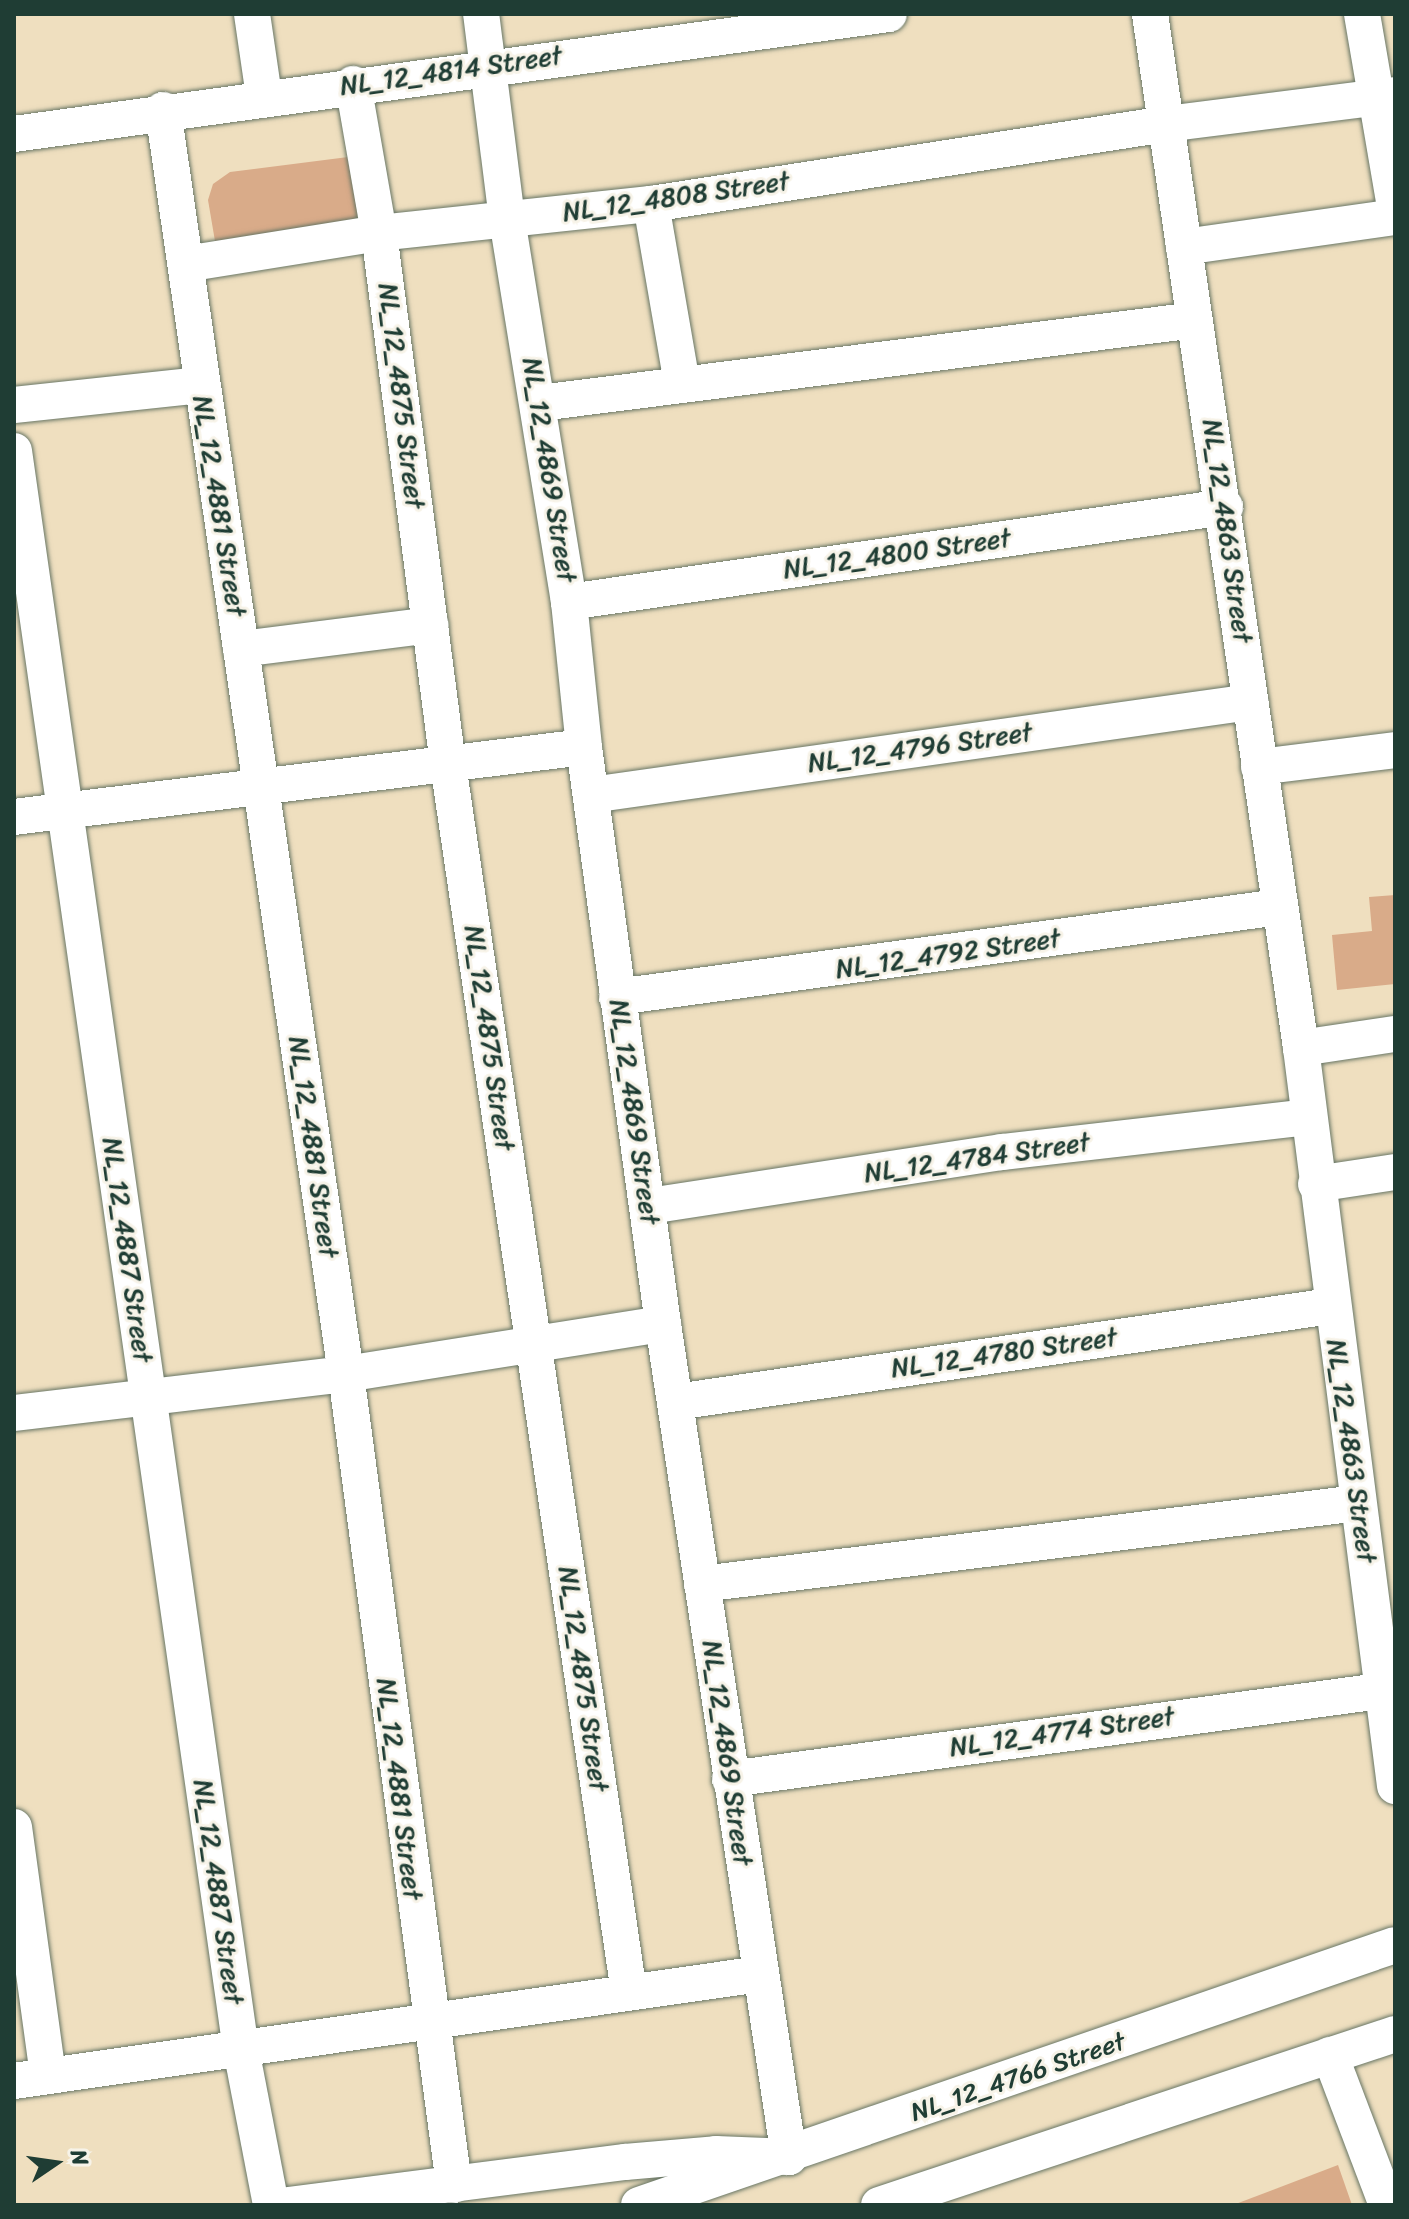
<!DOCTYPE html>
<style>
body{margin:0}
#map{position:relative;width:1409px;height:2219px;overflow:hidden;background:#efdfbf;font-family:Sriracha,sans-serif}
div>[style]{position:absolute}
.building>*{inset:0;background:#d9ab89}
.roads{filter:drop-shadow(0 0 2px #687665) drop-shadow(0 0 2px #687665)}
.minor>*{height:36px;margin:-18px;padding:0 18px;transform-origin:18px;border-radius:18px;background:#fff}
span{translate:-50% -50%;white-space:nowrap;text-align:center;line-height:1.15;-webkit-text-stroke:6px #f7f3e8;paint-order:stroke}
.street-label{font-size:26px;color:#1f3d34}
.frame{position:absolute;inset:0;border:16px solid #1f3d34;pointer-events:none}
.north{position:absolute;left:16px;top:2123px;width:80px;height:80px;-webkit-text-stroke:6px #f7f3e8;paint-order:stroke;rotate:77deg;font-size:22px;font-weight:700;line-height:32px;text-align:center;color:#1f3d34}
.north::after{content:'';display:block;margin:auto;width:28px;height:36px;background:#1f3d34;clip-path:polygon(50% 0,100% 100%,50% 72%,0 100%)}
</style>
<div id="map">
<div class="building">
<div style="clip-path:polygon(356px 156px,371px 222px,216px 247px,208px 200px,213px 184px,230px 172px)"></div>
<div style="clip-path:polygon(1395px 895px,1395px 984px,1337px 990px,1332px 935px,1372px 931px,1369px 897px)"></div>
<div style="clip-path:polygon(1338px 2165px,1352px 2205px,1233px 2205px)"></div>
</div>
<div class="roads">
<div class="minor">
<div style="left:252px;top:14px;width:83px;rotate:81.7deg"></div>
<div style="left:1150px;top:14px;width:1045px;rotate:81.69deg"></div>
<div style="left:1301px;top:1048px;width:744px;rotate:82.74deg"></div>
<div style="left:1362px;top:14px;width:197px;rotate:80.3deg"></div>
<div style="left:353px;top:84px;width:151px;rotate:80.1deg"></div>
<div style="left:379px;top:233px;width:535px;rotate:82.6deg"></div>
<div style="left:448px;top:764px;width:1241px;rotate:81.62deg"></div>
<div style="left:163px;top:110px;width:1277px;rotate:81.76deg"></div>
<div style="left:346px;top:1374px;width:818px;rotate:82.41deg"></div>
<div style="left:14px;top:134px;width:883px;rotate:-7.81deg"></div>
<div style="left:651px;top:204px;width:183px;rotate:80.2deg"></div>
<div style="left:1184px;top:247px;width:213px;rotate:-8.1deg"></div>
<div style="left:186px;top:264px;width:195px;rotate:-9.1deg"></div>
<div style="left:379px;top:233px;width:274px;rotate:-6.1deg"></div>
<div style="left:651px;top:204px;width:521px;rotate:-8.83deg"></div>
<div style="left:1166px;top:124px;width:231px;rotate:-7.2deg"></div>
<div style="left:540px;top:403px;width:660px;rotate:-7.22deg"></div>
<div style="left:14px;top:405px;width:188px;rotate:-6.1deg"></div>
<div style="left:14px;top:451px;width:1614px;rotate:81.92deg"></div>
<div style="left:241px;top:2049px;width:159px;rotate:79.1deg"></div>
<div style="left:569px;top:602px;width:663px;rotate:-8.24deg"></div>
<div style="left:241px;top:649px;width:191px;rotate:-7.2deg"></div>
<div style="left:1259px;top:767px;width:137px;rotate:-7.1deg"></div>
<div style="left:591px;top:795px;width:666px;rotate:-8.03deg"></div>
<div style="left:14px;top:817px;width:574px;rotate:-7deg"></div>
<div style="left:617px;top:997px;width:668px;rotate:-7.74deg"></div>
<div style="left:1301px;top:1048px;width:95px;rotate:-8.5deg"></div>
<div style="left:1316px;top:1184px;width:80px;rotate:-8.6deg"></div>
<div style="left:649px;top:1206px;width:357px;rotate:-8.7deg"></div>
<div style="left:1002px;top:1152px;width:307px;rotate:-6.5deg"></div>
<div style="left:676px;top:1402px;width:662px;rotate:-8.34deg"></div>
<div style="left:14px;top:1413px;width:334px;rotate:-6.7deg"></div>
<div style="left:346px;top:1374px;width:321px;rotate:-9deg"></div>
<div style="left:702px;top:1584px;width:661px;rotate:-7.04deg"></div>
<div style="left:730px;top:1779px;width:671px;rotate:-7.71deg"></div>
<div style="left:14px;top:1827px;width:250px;rotate:82.2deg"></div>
<div style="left:1330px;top:2055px;width:160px;rotate:69.2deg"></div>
<div style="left:14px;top:2081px;width:754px;rotate:-8.16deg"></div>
<div style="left:288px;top:2205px;width:340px;rotate:-7.3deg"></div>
<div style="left:625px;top:2162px;width:91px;rotate:-5deg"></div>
<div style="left:716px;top:2154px;width:73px;rotate:2.4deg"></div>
<div style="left:789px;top:2157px;width:842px;rotate:-98.6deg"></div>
<div style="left:663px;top:1324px;width:582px;rotate:-97.8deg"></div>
<div style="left:584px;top:747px;width:146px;rotate:-95.9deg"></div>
<div style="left:569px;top:602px;width:388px;rotate:-99.2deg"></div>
<div style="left:507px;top:219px;width:207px;rotate:-97.2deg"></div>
<div style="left:639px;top:2205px;width:799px;rotate:-18.98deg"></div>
<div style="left:879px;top:2205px;width:544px;rotate:-18.33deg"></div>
</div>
</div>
<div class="street-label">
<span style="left:451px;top:71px;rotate:-8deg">NL_12_4814 Street</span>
<span style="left:676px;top:197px;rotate:-8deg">NL_12_4808 Street</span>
<span style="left:401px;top:396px;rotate:83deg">NL_12_4875 Street</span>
<span style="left:549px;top:470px;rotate:81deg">NL_12_4869 Street</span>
<span style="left:219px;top:506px;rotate:81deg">NL_12_4881 Street</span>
<span style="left:1227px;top:531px;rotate:82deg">NL_12_4863 Street</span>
<span style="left:897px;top:554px;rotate:-8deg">NL_12_4800 Street</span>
<span style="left:920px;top:748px;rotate:-8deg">NL_12_4796 Street</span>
<span style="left:948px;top:954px;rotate:-8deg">NL_12_4792 Street</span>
<span style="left:489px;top:1038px;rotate:82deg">NL_12_4875 Street</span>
<span style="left:634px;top:1112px;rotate:82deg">NL_12_4869 Street</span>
<span style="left:313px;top:1147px;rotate:82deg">NL_12_4881 Street</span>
<span style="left:977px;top:1158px;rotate:-8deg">NL_12_4784 Street</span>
<span style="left:127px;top:1250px;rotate:82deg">NL_12_4887 Street</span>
<span style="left:1004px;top:1353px;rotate:-8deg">NL_12_4780 Street</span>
<span style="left:1351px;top:1451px;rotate:82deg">NL_12_4863 Street</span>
<span style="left:583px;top:1679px;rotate:82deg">NL_12_4875 Street</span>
<span style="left:1062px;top:1732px;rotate:-8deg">NL_12_4774 Street</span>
<span style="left:727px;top:1753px;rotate:82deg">NL_12_4869 Street</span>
<span style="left:399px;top:1789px;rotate:83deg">NL_12_4881 Street</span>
<span style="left:218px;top:1892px;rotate:82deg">NL_12_4887 Street</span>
<span style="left:1018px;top:2077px;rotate:-19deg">NL_12_4766 Street</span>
</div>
<div class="frame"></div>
<div class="north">N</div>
</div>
